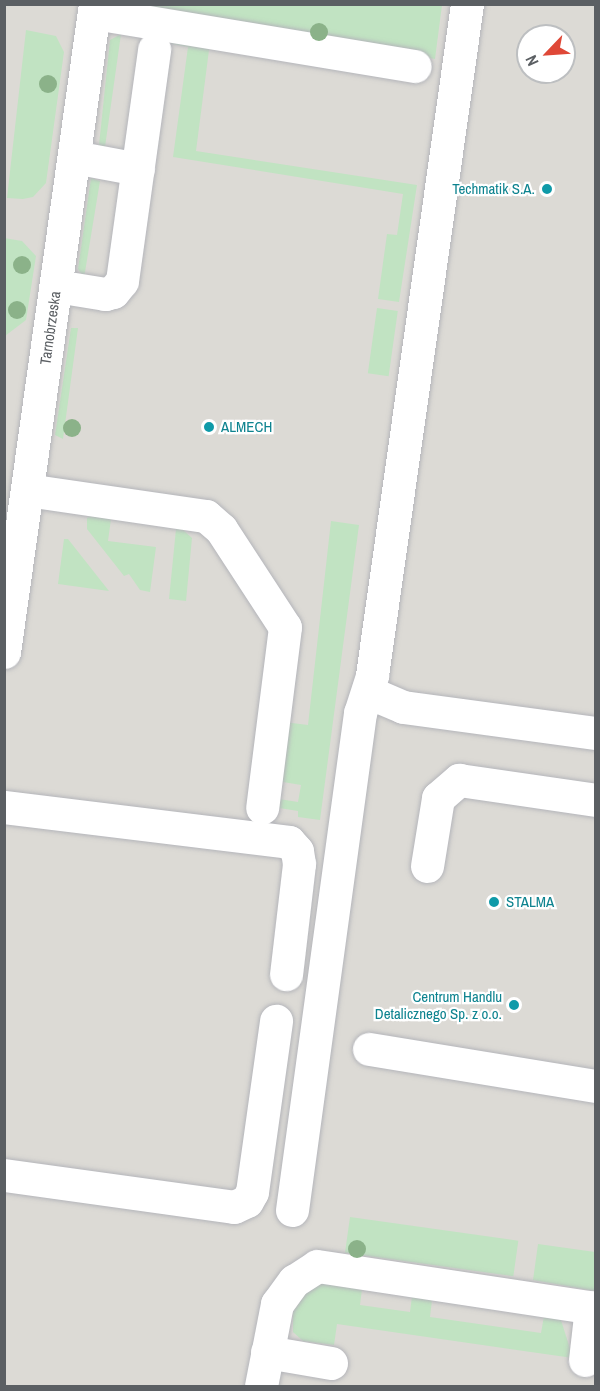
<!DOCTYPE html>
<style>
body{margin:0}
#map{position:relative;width:600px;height:1391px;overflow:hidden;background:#edebe3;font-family:"Archivo Narrow",sans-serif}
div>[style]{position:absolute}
.industrial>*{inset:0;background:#dcdad5}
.green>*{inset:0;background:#c1e3c2;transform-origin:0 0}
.roads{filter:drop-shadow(0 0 2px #b4b5ba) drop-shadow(0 0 2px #b4b5ba)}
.minor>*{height:33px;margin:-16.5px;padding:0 16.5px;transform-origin:16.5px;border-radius:16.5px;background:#fff}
.trees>*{width:18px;height:18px;margin:-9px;border-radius:50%;background:#8bb289}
.dots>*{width:16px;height:16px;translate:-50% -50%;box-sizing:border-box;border:3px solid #fff;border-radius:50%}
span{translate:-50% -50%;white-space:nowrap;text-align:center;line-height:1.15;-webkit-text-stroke:4.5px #fff;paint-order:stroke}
.culture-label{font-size:15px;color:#0d838f}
.right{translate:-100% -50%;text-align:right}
.left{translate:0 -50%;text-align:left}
.street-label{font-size:15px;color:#5b5f63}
.frame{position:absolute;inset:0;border:6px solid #5b5f63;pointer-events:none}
.north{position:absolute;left:516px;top:24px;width:60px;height:60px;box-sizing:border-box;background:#fff;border:2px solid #bdbfc1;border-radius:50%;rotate:245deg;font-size:16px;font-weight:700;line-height:24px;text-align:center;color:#5b5f63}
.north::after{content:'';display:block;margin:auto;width:21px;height:27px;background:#df4837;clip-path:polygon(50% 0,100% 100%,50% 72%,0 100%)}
</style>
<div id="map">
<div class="industrial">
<div style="clip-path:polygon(evenodd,5px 5px,595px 5px,595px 1386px,5px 1386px,5px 5px,528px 36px,564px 36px,564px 72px,528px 72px,528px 36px)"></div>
</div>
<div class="green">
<div style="clip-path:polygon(130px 5px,442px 5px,435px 59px)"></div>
<div style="clip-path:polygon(26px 30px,56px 36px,64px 52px,46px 183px,33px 197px,23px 199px,7px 198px)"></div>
<div style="clip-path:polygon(121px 34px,105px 147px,99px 145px,110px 40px,121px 34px,206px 41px,209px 50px,196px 151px,417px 185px,399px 302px,378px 299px,387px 234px,397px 235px,403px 194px,173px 157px,188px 47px)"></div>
<div style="clip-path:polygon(91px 178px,100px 181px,84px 278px,78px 269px)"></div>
<div style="clip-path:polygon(4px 238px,22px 241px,36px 256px,26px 320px,5px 336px)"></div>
<div style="left:377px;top:308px;width:21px;height:66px;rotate:8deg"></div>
<div style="clip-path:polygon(71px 328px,78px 328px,63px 439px,55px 435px)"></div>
<div style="clip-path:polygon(91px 516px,111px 519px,108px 541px,156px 547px,150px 592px,140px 590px,129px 574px,124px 576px,87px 529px,87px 518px)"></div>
<div style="clip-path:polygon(331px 521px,359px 525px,320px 820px,298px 817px,298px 811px,273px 807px,279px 799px,298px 802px,301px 785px,277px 781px,284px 722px,308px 725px)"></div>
<div style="clip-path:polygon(181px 528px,192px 538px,186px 601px,169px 599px,176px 529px)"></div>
<div style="clip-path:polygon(64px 539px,68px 539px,109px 591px,58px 584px)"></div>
<div style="left:350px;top:1217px;width:170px;height:36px;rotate:8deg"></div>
<div style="clip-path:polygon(538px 1244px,595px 1252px,595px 1291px,533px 1280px)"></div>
<div style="clip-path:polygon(320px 1282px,362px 1289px,360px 1305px,410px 1312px,412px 1296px,428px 1295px,432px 1300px,430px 1317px,541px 1333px,544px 1316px,560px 1317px,573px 1358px,337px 1324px,334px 1345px,303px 1341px,293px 1332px,293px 1312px,307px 1291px)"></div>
</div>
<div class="roads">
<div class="minor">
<div style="left:94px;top:13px;width:325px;rotate:9.4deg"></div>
<div style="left:74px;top:157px;width:65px;rotate:10.6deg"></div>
<div style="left:56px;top:286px;width:50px;rotate:9.3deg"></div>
<div style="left:105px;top:294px;width:8px;rotate:-14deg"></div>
<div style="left:113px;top:292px;width:14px;rotate:-51deg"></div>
<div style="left:122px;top:281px;width:234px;rotate:-82.1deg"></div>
<div style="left:27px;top:490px;width:181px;rotate:8.3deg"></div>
<div style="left:206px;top:516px;width:20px;rotate:41deg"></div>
<div style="left:221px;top:529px;width:117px;rotate:56.9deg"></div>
<div style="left:285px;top:627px;width:182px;rotate:97.2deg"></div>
<div style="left:4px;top:652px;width:654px;rotate:-82.01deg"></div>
<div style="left:368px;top:692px;width:38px;rotate:23deg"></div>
<div style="left:403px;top:707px;width:195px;rotate:7.7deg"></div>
<div style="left:4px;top:807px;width:287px;rotate:7deg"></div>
<div style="left:289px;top:842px;width:12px;rotate:48deg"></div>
<div style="left:297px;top:851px;width:13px;rotate:81deg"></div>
<div style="left:299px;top:864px;width:111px;rotate:96.7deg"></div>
<div style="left:427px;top:866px;width:69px;rotate:-80.8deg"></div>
<div style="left:438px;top:798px;width:28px;rotate:-41deg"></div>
<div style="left:459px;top:780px;width:138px;rotate:8.3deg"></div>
<div style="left:369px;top:1049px;width:230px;rotate:9.3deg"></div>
<div style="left:4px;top:1175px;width:232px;rotate:7.9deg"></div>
<div style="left:234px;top:1207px;width:14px;rotate:-25deg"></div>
<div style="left:247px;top:1201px;width:10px;rotate:-61deg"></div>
<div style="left:252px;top:1192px;width:173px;rotate:-82deg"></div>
<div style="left:292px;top:1210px;width:502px;rotate:-82.21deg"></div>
<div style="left:360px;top:713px;width:40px;rotate:-72deg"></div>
<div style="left:372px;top:675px;width:678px;rotate:-81.94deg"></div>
<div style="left:267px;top:1352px;width:65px;rotate:9.8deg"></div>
<div style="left:585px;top:1360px;width:53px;rotate:-83.5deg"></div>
<div style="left:261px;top:1386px;width:84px;rotate:-79deg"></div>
<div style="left:277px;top:1304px;width:29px;rotate:-54deg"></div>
<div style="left:294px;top:1281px;width:27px;rotate:-33deg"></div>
<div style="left:317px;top:1266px;width:282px;rotate:8.6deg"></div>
</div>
</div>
<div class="trees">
<div style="left:319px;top:32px"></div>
<div style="left:48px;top:84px"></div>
<div style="left:22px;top:265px"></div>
<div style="left:17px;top:310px"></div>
<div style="left:72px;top:428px"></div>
<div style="left:357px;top:1249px"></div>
</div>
<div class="dots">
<div style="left:547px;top:189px;background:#0f9aa8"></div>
<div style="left:209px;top:427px;background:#0f9aa8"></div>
<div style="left:494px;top:902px;background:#0f9aa8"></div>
<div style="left:514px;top:1005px;background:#0f9aa8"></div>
</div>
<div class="culture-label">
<span class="right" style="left:535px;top:189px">Techmatik S.A.</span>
<span class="left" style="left:221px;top:427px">ALMECH</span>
<span class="left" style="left:506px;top:902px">STALMA</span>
<span class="right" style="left:502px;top:1005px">Centrum Handlu<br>Detalicznego Sp. z o.o.</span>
</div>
<div class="street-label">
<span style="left:50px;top:328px;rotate:-82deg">Tarnobrzeska</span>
</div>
<div class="frame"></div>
<div class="north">N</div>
</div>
